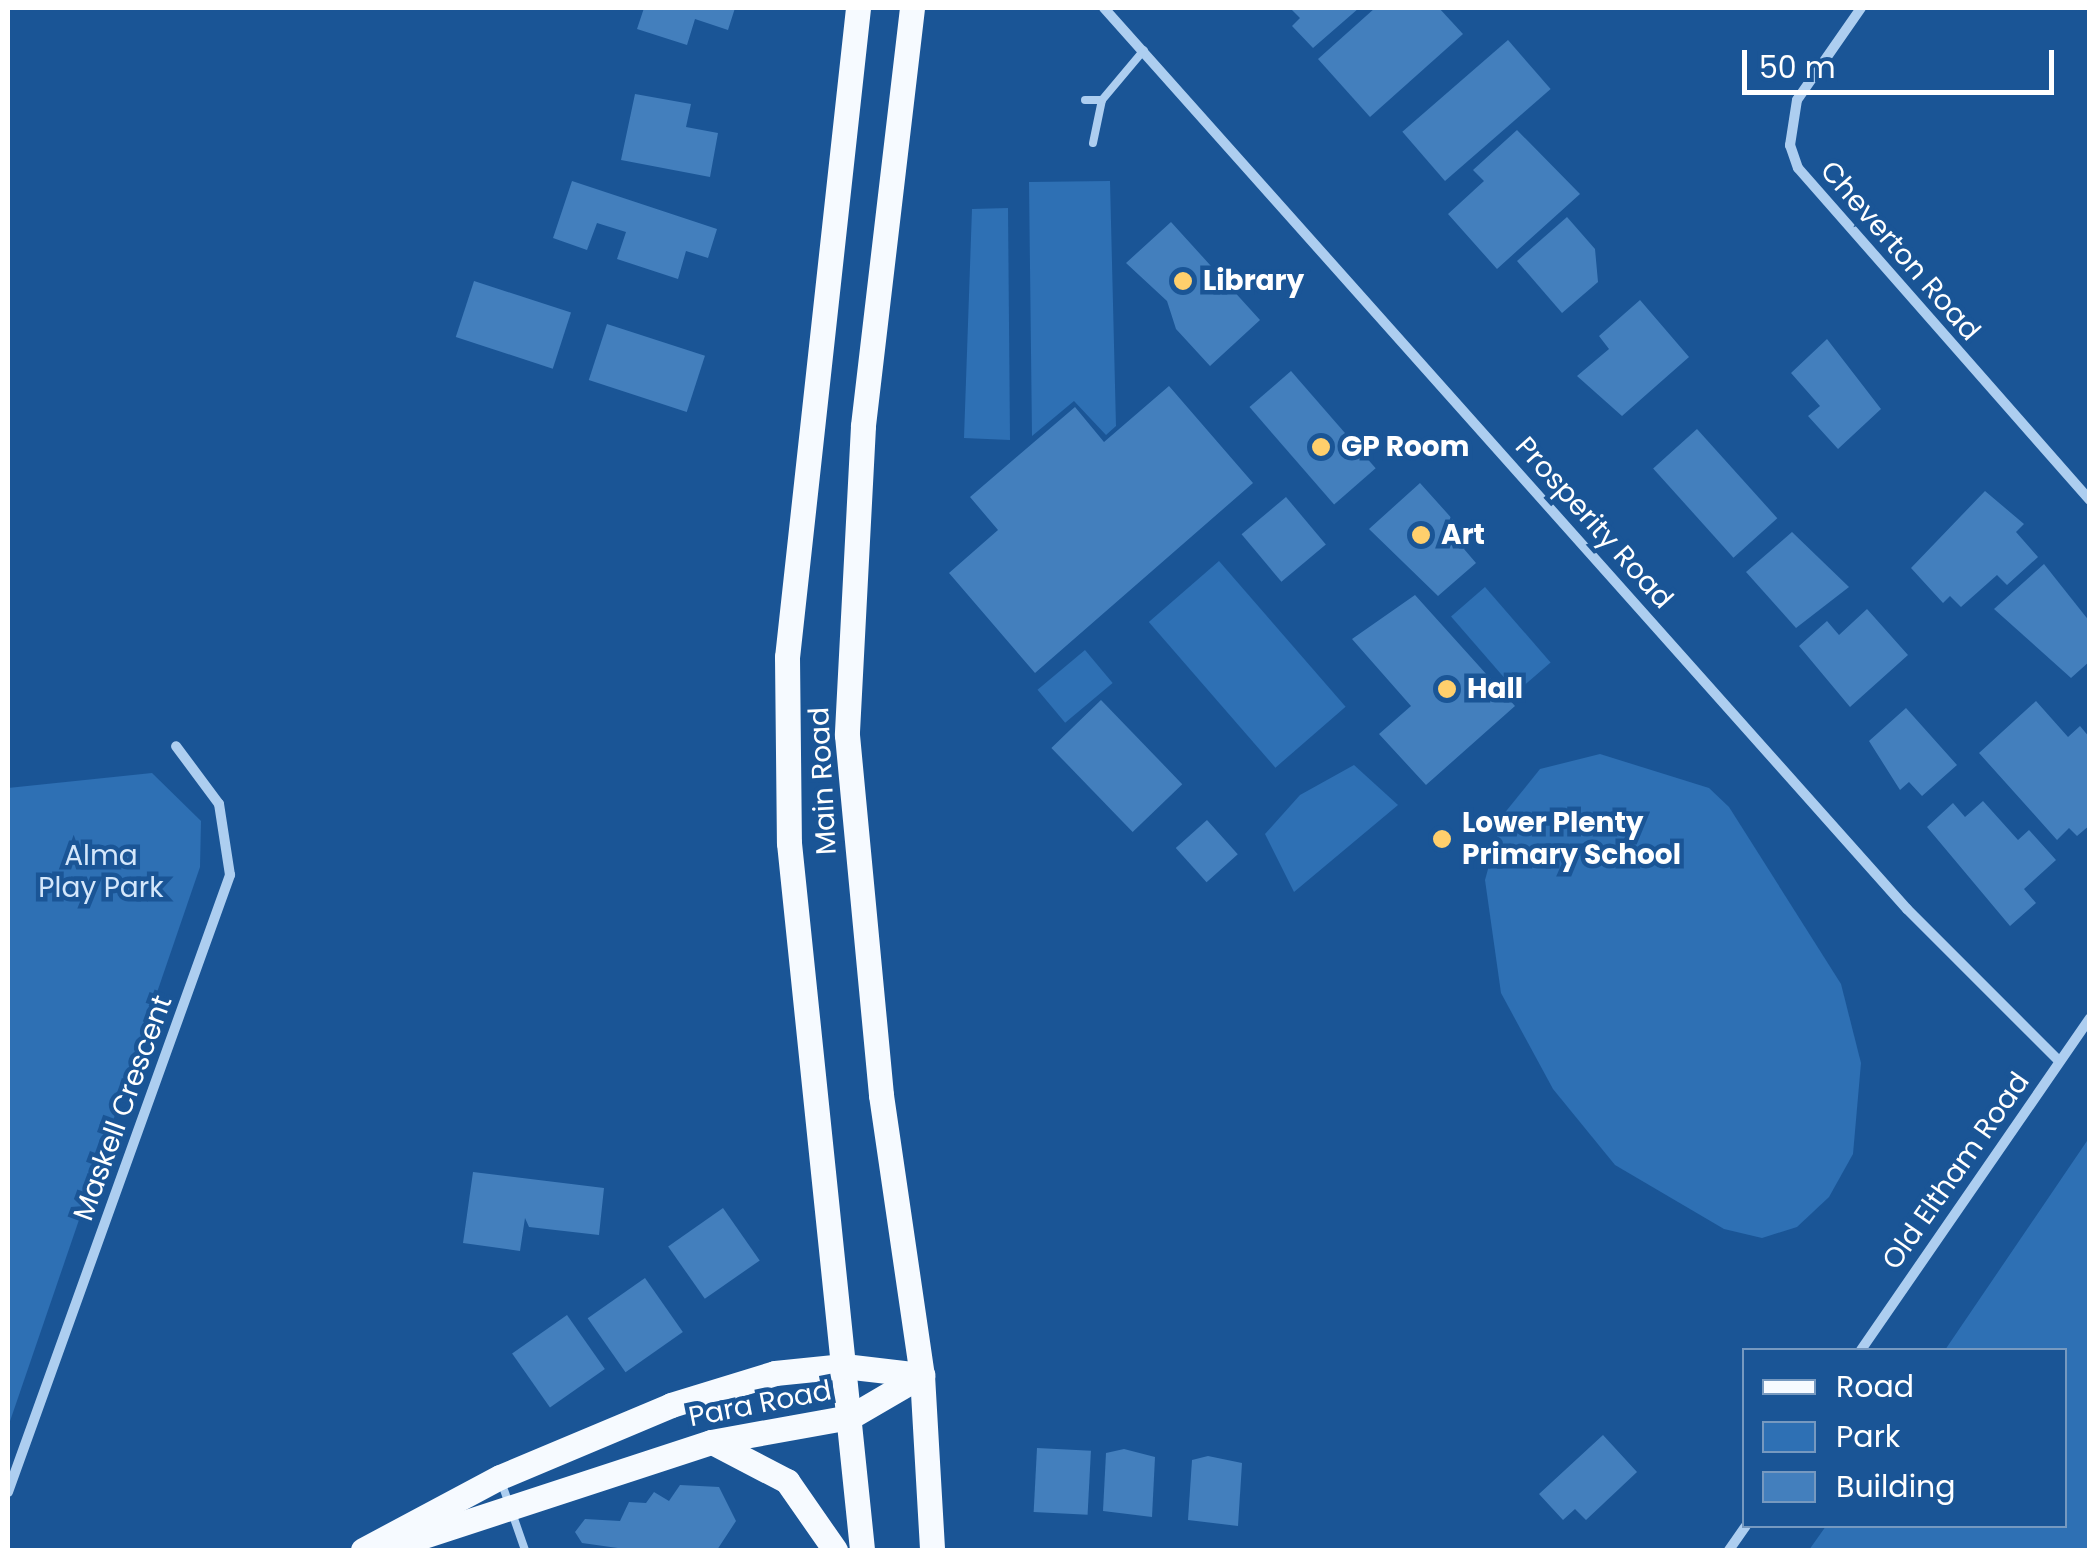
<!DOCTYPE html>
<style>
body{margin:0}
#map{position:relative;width:2097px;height:1558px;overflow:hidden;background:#1a5596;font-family:Poppins,sans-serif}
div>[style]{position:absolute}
.green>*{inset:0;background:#2e70b4;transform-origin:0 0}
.building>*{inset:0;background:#437fbd;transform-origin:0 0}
.lane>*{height:8px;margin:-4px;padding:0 4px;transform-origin:4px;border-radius:4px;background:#adcef0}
.street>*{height:10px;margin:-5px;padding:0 5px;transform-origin:5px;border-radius:5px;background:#adcef0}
.primary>*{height:25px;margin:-12.5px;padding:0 12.5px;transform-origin:12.5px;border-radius:12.5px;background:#f6faff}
.dots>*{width:28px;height:28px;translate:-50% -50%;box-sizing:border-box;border:5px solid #1a5596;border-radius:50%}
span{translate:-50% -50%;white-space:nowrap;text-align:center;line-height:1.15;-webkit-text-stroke:9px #1a5596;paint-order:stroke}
.street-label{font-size:28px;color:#fff}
.poi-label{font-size:28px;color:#fff;font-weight:700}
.left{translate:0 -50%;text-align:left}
.park-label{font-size:28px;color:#d4e7fb}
.frame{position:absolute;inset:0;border:10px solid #fff;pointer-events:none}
.legend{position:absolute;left:1742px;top:1348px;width:325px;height:180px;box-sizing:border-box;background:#1a5596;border:2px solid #7699c0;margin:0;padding:12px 18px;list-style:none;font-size:30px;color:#fff}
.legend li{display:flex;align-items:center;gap:20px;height:50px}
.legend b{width:50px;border:2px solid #7699c0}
.scale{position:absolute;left:1742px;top:50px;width:312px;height:45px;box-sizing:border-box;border:5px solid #fff;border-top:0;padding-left:12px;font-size:30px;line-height:35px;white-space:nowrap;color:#fff;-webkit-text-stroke:8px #1a5596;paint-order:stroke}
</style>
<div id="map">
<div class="green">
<div style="clip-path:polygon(1110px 181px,1116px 426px,1106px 435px,1074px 401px,1032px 436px,1029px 182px)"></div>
<div style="clip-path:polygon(1008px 208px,1010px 440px,964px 438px,972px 209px)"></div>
<div style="left:1219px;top:561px;width:193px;height:93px;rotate:49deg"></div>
<div style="left:1485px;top:587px;width:100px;height:45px;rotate:49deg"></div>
<div style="left:1085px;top:650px;width:43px;height:62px;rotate:50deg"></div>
<div style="clip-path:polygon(1600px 754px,1709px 788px,1729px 807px,1841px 984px,1861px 1063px,1853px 1154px,1829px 1197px,1797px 1227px,1762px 1238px,1724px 1229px,1615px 1165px,1553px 1089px,1501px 993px,1485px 880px,1503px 815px,1540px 769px)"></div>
<div style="clip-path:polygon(1354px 765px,1398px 805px,1294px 892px,1265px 834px,1300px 795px)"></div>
<div style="clip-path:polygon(152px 773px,201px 821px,200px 867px,8px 1427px,8px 788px)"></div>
<div style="clip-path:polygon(2089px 1138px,2089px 1550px,1809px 1550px,1826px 1526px,2064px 1526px,2064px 1350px,1945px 1350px)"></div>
</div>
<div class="building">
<div style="clip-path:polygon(644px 8px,735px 8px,728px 30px,695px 19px,687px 45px,637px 29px)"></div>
<div style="clip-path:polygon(1290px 8px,1359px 8px,1313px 48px,1292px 26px,1300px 18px)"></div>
<div style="clip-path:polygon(1375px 8px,1439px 8px,1463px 34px,1370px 117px,1318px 59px)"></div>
<div style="left:1508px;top:40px;width:65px;height:140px;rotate:49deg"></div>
<div style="clip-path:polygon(635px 94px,691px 104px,686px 127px,718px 133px,710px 177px,621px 160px)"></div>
<div style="clip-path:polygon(1517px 130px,1580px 194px,1497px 269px,1448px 214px,1484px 181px,1473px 170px)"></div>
<div style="clip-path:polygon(572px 181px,717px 229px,708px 258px,686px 251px,678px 279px,617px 259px,626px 232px,597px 223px,587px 250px,553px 238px)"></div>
<div style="clip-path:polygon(1567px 217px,1595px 249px,1598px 282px,1562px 313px,1517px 261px)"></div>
<div style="clip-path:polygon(1171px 222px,1260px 320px,1210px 366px,1176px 329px,1167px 301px,1126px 263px)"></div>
<div style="left:474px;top:281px;width:102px;height:59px;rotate:18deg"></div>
<div style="clip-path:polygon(1640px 300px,1689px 357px,1622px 416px,1577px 376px,1609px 349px,1599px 336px)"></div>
<div style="left:607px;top:324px;width:103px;height:59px;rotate:18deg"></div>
<div style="clip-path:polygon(1827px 339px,1881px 409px,1838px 449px,1808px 416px,1820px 406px,1791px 373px)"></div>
<div style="left:1291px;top:371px;width:129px;height:55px;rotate:49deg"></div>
<div style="clip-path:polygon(1169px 386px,1253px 483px,1035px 673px,949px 573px,998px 530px,970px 497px,1075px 407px,1104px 442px)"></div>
<div style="left:1697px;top:429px;width:120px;height:59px;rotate:48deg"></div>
<div style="clip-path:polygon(1420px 483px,1473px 542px,1464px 549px,1476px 563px,1438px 596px,1369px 529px)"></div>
<div style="clip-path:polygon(1985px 491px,2024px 524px,2016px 532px,2038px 557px,2007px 585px,1997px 575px,1961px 607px,1950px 596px,1943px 603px,1911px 568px)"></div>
<div style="left:1286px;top:497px;width:62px;height:58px;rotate:50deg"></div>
<div style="clip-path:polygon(1792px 532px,1849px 587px,1796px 628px,1746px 572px)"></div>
<div style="clip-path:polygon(2044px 564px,2090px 622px,2090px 661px,2071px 678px,1994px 609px)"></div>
<div style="clip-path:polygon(1415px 595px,1515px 706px,1426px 785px,1379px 734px,1411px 706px,1352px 639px)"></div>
<div style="clip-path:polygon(1867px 609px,1908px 655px,1850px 707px,1799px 646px,1827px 621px,1839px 635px)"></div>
<div style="left:1101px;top:700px;width:117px;height:69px;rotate:46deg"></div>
<div style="clip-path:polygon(2036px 701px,2068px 737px,2080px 726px,2090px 738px,2090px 825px,2077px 836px,2069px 828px,2057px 840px,1979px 753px)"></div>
<div style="clip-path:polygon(1906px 708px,1957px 765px,1922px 796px,1909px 782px,1900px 790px,1869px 741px)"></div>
<div style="clip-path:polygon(1983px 801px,2018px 840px,2029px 830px,2056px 860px,2024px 889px,2036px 903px,2010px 926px,1927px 827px,1953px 803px,1965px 817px)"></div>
<div style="left:1207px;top:820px;width:46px;height:42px;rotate:48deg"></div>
<div style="clip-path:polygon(473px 1172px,604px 1188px,599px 1235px,529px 1227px,525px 1218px,520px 1251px,463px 1243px)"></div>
<div style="left:723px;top:1208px;width:64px;height:67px;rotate:55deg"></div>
<div style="left:645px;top:1278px;width:66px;height:70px;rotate:55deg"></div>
<div style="left:567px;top:1315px;width:66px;height:67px;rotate:55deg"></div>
<div style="clip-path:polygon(1603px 1435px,1637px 1472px,1586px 1520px,1575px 1509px,1563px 1520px,1539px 1494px)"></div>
<div style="left:1037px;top:1448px;width:54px;height:64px;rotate:3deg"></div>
<div style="clip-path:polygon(1124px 1449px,1155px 1457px,1152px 1517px,1103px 1511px,1106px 1453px)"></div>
<div style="clip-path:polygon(1208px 1456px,1242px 1463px,1238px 1526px,1188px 1520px,1192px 1460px)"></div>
<div style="clip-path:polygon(680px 1485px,719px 1487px,736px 1521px,717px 1550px,632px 1550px,582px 1543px,575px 1532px,585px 1519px,620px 1521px,629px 1502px,646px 1503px,654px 1492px,669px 1501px)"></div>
</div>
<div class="lane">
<div style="left:1085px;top:100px;width:17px"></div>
<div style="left:1093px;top:143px;width:44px;rotate:-78.2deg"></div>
<div style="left:1102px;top:100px;width:65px;rotate:-50deg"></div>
<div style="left:502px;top:1484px;width:70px;rotate:70.8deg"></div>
</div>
<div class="street">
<div style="left:1104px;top:8px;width:1207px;rotate:48.29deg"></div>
<div style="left:1907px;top:909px;width:215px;rotate:45deg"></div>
<div style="left:1861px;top:8px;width:112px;rotate:124.8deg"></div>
<div style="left:1797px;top:100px;width:46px;rotate:98.8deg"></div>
<div style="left:1790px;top:145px;width:24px;rotate:71deg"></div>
<div style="left:1798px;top:168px;width:442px;rotate:48.7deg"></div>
<div style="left:1861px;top:1350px;width:403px;rotate:-55.4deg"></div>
<div style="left:8px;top:1492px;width:656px;rotate:-70.21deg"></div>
<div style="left:230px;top:875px;width:72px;rotate:-98.8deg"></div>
<div style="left:219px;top:804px;width:72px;rotate:-126.6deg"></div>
<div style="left:1729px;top:1550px;width:29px;rotate:-55deg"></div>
</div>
<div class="primary">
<div style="left:858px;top:8px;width:653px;rotate:96.24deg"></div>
<div style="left:787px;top:657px;width:186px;rotate:89.4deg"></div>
<div style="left:789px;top:843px;width:711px;rotate:84.1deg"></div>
<div style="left:912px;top:8px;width:421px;rotate:96.7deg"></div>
<div style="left:863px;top:426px;width:309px;rotate:93deg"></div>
<div style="left:847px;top:735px;width:362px;rotate:84.6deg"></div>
<div style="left:881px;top:1095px;width:283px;rotate:81.7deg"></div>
<div style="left:922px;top:1375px;width:175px;rotate:86.7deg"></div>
<div style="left:712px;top:1442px;width:85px;rotate:27.5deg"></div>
<div style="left:787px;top:1481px;width:84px;rotate:55.2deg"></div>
<div style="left:393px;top:1546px;width:335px;rotate:-18.1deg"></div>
<div style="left:711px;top:1442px;width:141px;rotate:-10.2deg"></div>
<div style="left:850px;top:1417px;width:83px;rotate:-30.3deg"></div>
<div style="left:363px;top:1550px;width:155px;rotate:-28.1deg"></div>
<div style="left:500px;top:1477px;width:186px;rotate:-22.8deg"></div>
<div style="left:671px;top:1405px;width:109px;rotate:-17.1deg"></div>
<div style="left:775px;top:1373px;width:69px;rotate:-5.8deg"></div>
<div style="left:844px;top:1366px;width:79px;rotate:6.6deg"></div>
</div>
<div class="dots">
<div style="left:1183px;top:281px;background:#ffcf6c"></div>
<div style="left:1321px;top:447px;background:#ffcf6c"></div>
<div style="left:1421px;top:535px;background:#ffcf6c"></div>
<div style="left:1447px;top:689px;background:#ffcf6c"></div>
<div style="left:1442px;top:839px;background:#ffcf6c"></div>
</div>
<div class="street-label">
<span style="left:1900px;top:251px;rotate:49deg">Cheverton Road</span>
<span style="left:1594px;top:523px;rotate:48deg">Prosperity Road</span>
<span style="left:823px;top:781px;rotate:-93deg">Main Road</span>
<span style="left:123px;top:1108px;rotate:-70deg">Maskell Crescent</span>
<span style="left:1956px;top:1171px;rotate:-55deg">Old Eltham Road</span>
<span style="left:760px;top:1404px;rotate:-11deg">Para Road</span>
</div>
<div class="poi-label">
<span class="left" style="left:1203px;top:281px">Library</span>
<span class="left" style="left:1341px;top:447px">GP Room</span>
<span class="left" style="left:1441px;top:535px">Art</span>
<span class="left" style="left:1467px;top:689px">Hall</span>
<span class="left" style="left:1462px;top:839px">Lower Plenty<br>Primary School</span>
</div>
<div class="park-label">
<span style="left:101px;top:872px">Alma<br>Play Park</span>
</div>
<div class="frame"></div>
<ul class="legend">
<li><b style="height:12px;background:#f6faff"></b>Road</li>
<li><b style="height:28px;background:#2e70b4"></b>Park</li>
<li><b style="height:28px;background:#437fbd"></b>Building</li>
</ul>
<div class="scale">50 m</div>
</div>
